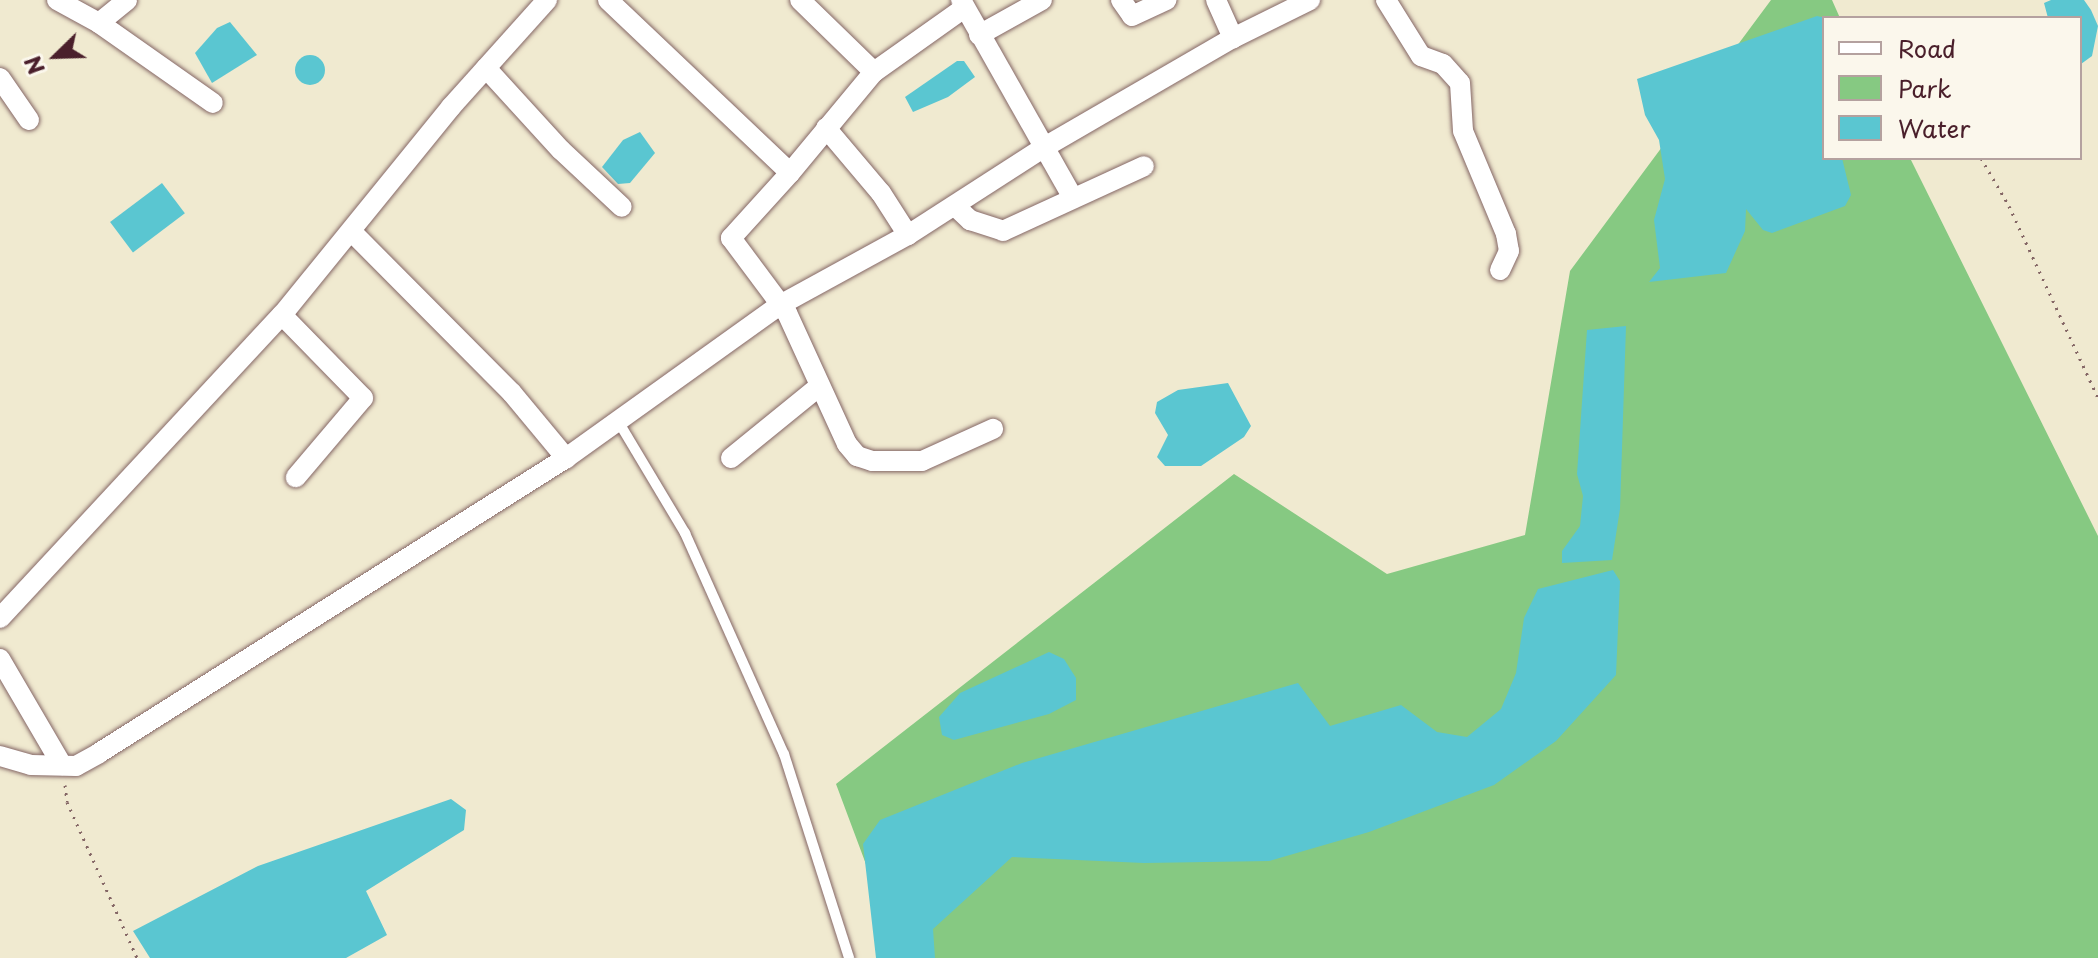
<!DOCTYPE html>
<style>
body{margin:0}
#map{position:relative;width:2098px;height:958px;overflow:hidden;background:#f0ead0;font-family:"Playpen Sans",sans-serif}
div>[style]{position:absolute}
.green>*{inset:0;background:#86c982}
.water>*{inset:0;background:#5ac6d1;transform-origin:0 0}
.round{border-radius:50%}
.path>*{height:3px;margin-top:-1.5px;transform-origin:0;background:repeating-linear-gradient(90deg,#846665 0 2px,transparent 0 8px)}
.roads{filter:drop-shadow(0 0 2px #846665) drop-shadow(0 0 2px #846665)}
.service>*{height:10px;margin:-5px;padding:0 5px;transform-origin:5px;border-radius:5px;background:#fff}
.minor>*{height:20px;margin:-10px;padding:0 10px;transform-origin:10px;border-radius:10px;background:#fff}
span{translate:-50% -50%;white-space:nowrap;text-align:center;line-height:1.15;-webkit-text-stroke:6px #fbf7ec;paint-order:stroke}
.legend{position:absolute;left:1822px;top:16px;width:260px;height:144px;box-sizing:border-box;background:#fbf7ec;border:2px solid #b4a19f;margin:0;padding:10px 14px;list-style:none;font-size:24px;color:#4a1f2b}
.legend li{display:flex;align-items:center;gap:16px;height:40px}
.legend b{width:40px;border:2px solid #b4a19f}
.north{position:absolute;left:16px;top:16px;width:80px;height:80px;-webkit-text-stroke:6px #fbf7ec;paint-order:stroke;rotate:247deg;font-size:22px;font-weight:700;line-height:32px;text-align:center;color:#4a1f2b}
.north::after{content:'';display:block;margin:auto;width:28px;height:36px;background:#4a1f2b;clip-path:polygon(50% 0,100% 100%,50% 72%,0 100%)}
</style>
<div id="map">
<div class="green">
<div style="clip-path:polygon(1771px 0,1832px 0,1840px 18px,1824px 18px,1824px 158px,1910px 158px,2098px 536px,2098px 958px,901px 958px,836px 784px,1234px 474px,1387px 574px,1525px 535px,1570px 271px)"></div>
</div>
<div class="water">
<div style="clip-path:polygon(2051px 0,2084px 0,2091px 10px,2098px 26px,2092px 56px,2081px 64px,2080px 18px,2048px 18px,2044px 3px)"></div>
<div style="clip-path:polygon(1817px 16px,1826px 18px,1824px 158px,1842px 158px,1851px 195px,1845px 206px,1772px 233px,1763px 230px,1746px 209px,1745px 231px,1726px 273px,1649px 282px,1660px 268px,1654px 220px,1665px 179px,1659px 140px,1645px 115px,1637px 79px)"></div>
<div style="clip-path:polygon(230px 22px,257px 55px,212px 83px,195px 53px,217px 28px)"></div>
<div class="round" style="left:295px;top:55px;width:30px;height:30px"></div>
<div style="clip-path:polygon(957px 61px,964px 61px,975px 77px,948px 97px,913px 112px,905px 97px)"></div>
<div style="clip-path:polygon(640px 132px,655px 153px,630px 183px,618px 184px,602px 167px,623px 140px)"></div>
<div style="left:162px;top:183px;width:38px;height:65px;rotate:53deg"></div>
<div style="clip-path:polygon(1626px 326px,1620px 509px,1612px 560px,1562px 563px,1562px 551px,1580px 526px,1583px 496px,1577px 474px,1587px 330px)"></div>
<div style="clip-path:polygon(1228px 383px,1251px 426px,1244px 437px,1201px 466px,1165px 466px,1157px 457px,1168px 435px,1155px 413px,1157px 402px,1178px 390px)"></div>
<div style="clip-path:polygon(1613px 570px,1620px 581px,1616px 675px,1556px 741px,1494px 785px,1369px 832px,1269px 861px,1144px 863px,1012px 857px,933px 929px,935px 958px,876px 958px,863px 844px,880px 820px,1022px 763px,1298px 683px,1330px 726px,1401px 705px,1437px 732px,1467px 737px,1501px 709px,1516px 673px,1524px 618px,1538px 589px)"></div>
<div style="clip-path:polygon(1049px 652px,1064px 659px,1076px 678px,1076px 700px,1049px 714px,954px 740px,942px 735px,939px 717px,960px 693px)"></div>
<div style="clip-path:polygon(451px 799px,466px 810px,464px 830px,366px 891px,387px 935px,346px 958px,150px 958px,133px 931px,258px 866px)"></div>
</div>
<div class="path">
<div style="left:1981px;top:158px;width:56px;rotate:59.7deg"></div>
<div style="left:2009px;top:206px;width:212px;rotate:65.1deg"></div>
<div style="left:65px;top:785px;width:17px;rotate:83deg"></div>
<div style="left:67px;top:802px;width:171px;rotate:65.8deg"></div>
</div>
<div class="roads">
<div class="service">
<div style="left:618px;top:421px;width:131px;rotate:59.1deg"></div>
<div style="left:685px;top:533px;width:242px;rotate:65.9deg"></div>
<div style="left:784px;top:754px;width:214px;rotate:72.3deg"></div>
</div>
<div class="minor">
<div style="left:57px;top:0;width:48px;rotate:28.7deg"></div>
<div style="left:99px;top:23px;width:139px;rotate:35.1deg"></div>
<div style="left:608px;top:0;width:251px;rotate:43.5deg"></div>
<div style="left:790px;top:173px;width:131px;rotate:-50.3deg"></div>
<div style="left:874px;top:72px;width:103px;rotate:-135.8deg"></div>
<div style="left:961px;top:0;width:225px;rotate:60.5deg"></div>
<div style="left:1121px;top:0;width:19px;rotate:55deg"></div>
<div style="left:1132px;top:16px;width:38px;rotate:-25deg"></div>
<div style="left:1216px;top:0;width:42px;rotate:65.9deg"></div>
<div style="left:1386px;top:0;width:66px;rotate:58deg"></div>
<div style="left:1421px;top:56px;width:23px;rotate:20deg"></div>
<div style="left:1443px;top:64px;width:25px;rotate:48deg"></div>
<div style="left:1460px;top:83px;width:48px;rotate:86.4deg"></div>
<div style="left:1463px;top:131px;width:112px;rotate:67.3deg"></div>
<div style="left:1506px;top:234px;width:17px;rotate:80deg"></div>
<div style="left:1509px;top:251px;width:21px;rotate:115deg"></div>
<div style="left:99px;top:23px;width:36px;rotate:-39deg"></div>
<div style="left:979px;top:35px;width:72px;rotate:-29.1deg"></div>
<div style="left:486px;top:68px;width:111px;rotate:47.6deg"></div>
<div style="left:561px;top:150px;width:83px;rotate:43.1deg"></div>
<div style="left:874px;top:72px;width:110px;rotate:-35.4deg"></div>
<div style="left:0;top:78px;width:51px;rotate:55.4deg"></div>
<div style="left:826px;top:128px;width:85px;rotate:49.8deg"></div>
<div style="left:881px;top:193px;width:50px;rotate:57.3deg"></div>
<div style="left:790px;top:173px;width:88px;rotate:132.2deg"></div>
<div style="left:731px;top:238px;width:94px;rotate:53.3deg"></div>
<div style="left:787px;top:313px;width:144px;rotate:65.4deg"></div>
<div style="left:847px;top:444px;width:16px;rotate:50deg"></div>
<div style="left:857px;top:456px;width:16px;rotate:18deg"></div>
<div style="left:872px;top:461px;width:50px"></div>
<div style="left:922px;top:461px;width:78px;rotate:-24.3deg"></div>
<div style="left:955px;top:206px;width:21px;rotate:43deg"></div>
<div style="left:970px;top:220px;width:35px;rotate:18deg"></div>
<div style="left:1003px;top:231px;width:155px;rotate:-24.7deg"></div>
<div style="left:352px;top:232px;width:227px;rotate:45.2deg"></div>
<div style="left:512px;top:393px;width:85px;rotate:50.3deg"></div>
<div style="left:282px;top:315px;width:116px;rotate:45.7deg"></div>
<div style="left:363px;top:398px;width:104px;rotate:130.3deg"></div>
<div style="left:731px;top:458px;width:111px;rotate:-39.1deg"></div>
<div style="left:0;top:618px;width:414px;rotate:-47.1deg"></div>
<div style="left:282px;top:315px;width:268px;rotate:-50.9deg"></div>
<div style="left:451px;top:107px;width:144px;rotate:-48.1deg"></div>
<div style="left:0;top:659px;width:123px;rotate:59.7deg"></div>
<div style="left:0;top:756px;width:32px;rotate:16deg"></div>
<div style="left:31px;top:765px;width:45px;rotate:1.3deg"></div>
<div style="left:76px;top:766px;width:26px;rotate:-29deg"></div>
<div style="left:99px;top:753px;width:552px;rotate:-32.28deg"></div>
<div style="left:566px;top:458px;width:263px;rotate:-35.6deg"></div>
<div style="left:780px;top:305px;width:146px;rotate:-28.7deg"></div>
<div style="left:908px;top:235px;width:161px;rotate:-32.8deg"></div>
<div style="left:1043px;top:148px;width:220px;rotate:-30.1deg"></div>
<div style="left:1233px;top:38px;width:86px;rotate:-26.3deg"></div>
</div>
</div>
<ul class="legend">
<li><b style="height:10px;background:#fff"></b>Road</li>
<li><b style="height:22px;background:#86c982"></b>Park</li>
<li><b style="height:22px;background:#5ac6d1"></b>Water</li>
</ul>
<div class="north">N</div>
</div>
